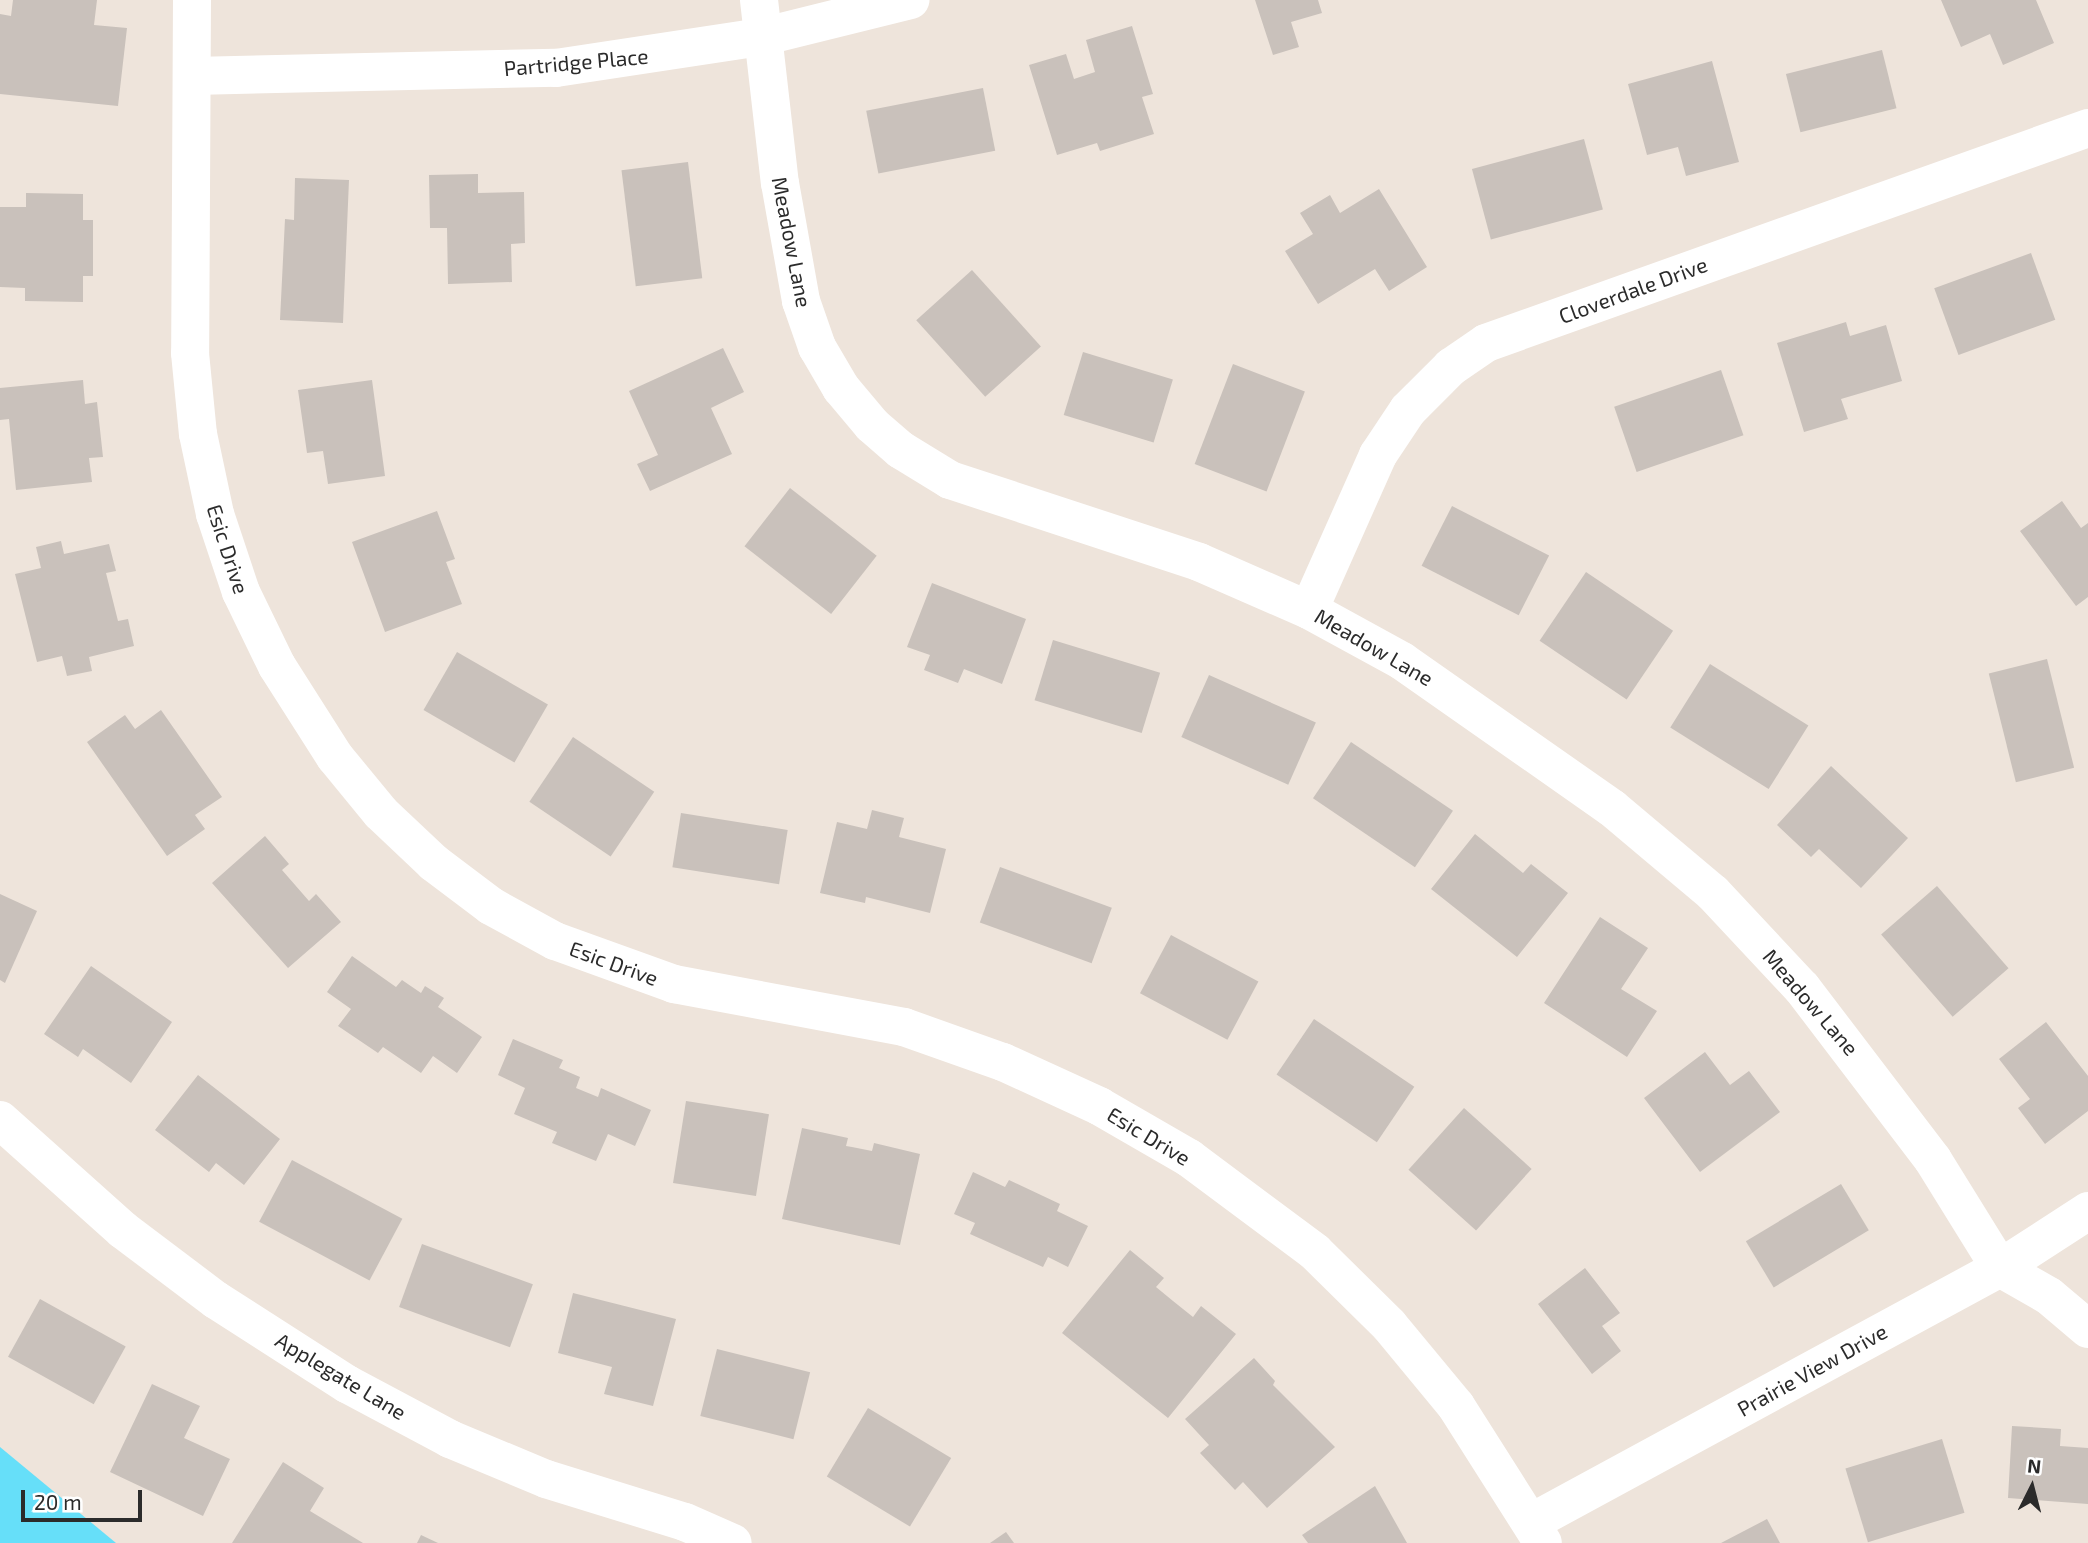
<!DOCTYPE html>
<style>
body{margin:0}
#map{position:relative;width:2088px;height:1543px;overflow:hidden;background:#eee4db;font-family:"Exo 2",sans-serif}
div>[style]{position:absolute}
.water>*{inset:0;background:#66dff9}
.building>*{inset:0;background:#c9c1bb;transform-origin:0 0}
.minor>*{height:38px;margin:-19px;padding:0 19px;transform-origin:19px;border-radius:19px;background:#fff}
span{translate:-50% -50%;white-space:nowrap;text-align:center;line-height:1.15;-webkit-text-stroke:6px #fff;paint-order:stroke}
.street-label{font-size:21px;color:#2b2b2b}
.north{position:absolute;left:1997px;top:1452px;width:70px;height:70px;-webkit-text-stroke:5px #fff;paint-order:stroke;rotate:6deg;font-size:19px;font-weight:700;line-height:28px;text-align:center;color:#2b2b2b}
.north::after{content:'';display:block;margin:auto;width:24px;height:32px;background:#2b2b2b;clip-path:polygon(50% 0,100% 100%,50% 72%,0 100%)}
.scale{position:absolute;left:21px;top:1490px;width:121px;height:32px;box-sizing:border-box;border:4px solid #2b2b2b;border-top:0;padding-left:9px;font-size:21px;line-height:24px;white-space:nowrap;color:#2b2b2b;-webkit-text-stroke:5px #fff;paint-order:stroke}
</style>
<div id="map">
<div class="water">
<div style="clip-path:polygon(0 1447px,116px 1543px,0 1543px)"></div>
</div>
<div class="building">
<div style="clip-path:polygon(13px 0,97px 0,94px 25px,127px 28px,118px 106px,0 94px,0 14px,11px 16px)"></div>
<div style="clip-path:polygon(1255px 0,1318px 0,1322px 13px,1291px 22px,1299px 47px,1273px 55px)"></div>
<div style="clip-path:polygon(1941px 0,2036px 0,2054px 43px,2003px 65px,1990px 34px,1961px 47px)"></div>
<div style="clip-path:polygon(1132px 26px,1153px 94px,1142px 97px,1154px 134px,1100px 151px,1097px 143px,1057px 155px,1029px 65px,1066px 54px,1074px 79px,1095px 72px,1086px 40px)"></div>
<div style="left:1882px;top:50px;width:60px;height:99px;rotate:76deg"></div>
<div style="clip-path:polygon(1712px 61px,1739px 162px,1686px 176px,1678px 147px,1647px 155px,1628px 84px)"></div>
<div style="left:983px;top:88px;width:64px;height:119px;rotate:79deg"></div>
<div style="left:1584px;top:139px;width:73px;height:116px;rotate:75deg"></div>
<div style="left:688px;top:162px;width:117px;height:67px;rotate:83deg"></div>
<div style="clip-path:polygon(478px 174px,478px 193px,524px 192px,525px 243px,511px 244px,512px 282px,448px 284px,447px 228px,430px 228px,429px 175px)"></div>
<div style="clip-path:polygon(295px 178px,349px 180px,343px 323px,280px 320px,285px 219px,294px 220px)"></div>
<div style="clip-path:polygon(1379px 189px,1427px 267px,1389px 291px,1375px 269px,1318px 304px,1285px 251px,1313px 234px,1300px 213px,1330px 195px,1340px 213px)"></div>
<div style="clip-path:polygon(26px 193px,83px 194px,83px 220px,93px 220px,93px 276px,83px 276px,83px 302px,25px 301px,25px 288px,0 287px,0 207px,26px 207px)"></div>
<div style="left:2031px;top:253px;width:71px;height:103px;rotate:70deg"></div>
<div style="left:972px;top:270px;width:103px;height:75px;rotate:48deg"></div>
<div style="clip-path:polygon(1846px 322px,1850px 336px,1886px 325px,1902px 381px,1841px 399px,1848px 419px,1804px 432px,1777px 343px)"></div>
<div style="clip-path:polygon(723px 348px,744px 392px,711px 408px,732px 454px,650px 491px,637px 464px,658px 455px,629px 391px)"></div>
<div style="left:1083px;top:352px;width:94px;height:66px;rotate:17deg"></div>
<div style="left:1233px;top:364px;width:77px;height:107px;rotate:21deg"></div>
<div style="left:1721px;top:370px;width:69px;height:113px;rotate:71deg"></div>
<div style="clip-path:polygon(83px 380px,85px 404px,97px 402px,103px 457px,89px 458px,92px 482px,16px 490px,9px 419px,0 420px,0 388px)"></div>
<div style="clip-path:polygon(372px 380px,385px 476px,328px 484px,323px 451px,307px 453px,298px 390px)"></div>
<div style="left:790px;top:488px;width:110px;height:74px;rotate:38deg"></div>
<div style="clip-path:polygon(2062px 501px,2081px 528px,2088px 523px,2088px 597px,2076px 606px,2020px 531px)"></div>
<div style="left:1452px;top:506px;width:109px;height:67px;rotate:27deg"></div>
<div style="clip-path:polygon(437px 511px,455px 559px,446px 562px,462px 604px,385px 632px,352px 542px)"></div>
<div style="clip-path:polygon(61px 541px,64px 554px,109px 544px,116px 571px,106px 573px,118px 621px,128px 619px,134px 646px,89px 657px,92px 671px,67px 676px,62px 656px,37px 662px,15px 574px,41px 568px,36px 547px)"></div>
<div style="left:1586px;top:572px;width:105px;height:83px;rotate:34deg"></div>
<div style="clip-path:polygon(932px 583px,1026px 619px,1002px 684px,964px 669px,958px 683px,924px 670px,930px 655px,907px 647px)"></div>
<div style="left:1053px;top:640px;width:112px;height:63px;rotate:17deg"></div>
<div style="left:457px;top:652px;width:105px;height:67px;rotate:30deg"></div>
<div style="left:2047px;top:659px;width:112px;height:60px;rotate:76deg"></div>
<div style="left:1710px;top:664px;width:116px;height:75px;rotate:32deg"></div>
<div style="left:1209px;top:675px;width:117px;height:68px;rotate:24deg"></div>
<div style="clip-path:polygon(161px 710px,222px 797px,195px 815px,205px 829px,167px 856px,87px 742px,125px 715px,135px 729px)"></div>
<div style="left:573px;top:737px;width:98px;height:78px;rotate:34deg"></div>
<div style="left:1351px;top:742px;width:123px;height:68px;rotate:34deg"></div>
<div style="clip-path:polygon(1831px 766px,1908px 838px,1861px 888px,1819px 849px,1811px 857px,1777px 825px)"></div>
<div style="clip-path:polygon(872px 810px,904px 818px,899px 837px,946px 849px,930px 913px,866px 897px,865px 903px,820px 893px,837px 822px,867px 829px)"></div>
<div style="left:681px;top:813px;width:108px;height:55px;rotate:9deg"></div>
<div style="clip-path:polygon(1475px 834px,1523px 873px,1531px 864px,1568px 893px,1517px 957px,1431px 889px)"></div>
<div style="clip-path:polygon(265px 836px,289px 864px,282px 870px,309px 901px,316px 894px,341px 922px,288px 968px,212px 883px)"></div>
<div style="left:1000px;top:867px;width:119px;height:59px;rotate:20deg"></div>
<div style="left:1937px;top:886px;width:109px;height:74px;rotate:49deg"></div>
<div style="clip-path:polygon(0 894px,37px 911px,5px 983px,0 980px)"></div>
<div style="clip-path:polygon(1600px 917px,1648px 948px,1621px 989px,1657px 1011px,1627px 1057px,1544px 1003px)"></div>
<div style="left:1171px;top:935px;width:99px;height:66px;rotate:28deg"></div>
<div style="clip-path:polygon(352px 956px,396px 987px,402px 980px,421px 993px,425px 986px,444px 998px,438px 1007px,482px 1037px,457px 1073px,433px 1056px,421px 1073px,383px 1047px,378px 1053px,338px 1026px,351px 1009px,327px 992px)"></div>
<div style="clip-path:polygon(91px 966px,172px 1022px,131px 1083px,83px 1049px,78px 1057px,44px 1034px)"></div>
<div style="left:1314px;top:1019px;width:121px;height:67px;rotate:34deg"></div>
<div style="clip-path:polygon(2046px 1022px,2088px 1076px,2088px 1111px,2045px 1144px,2018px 1108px,2030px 1099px,1999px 1059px)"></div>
<div style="clip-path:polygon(513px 1039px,563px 1060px,559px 1068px,580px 1077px,576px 1088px,598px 1097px,601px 1088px,651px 1110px,635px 1146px,608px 1134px,596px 1161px,552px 1143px,557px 1132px,514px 1114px,525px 1088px,498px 1075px)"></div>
<div style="clip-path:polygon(1705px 1052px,1730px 1085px,1749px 1071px,1780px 1112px,1700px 1172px,1644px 1098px)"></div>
<div style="clip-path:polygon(198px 1075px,280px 1139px,244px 1185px,216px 1163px,209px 1172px,155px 1130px)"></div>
<div style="left:686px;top:1101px;width:84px;height:83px;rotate:9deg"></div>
<div style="left:1464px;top:1108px;width:91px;height:83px;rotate:42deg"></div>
<div style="clip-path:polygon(802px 1128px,848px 1138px,846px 1146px,852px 1147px,872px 1151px,874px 1143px,920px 1154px,900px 1245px,782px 1219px)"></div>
<div style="left:292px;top:1160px;width:125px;height:70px;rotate:28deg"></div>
<div style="clip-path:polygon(973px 1172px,1005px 1187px,1009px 1180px,1060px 1204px,1057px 1211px,1088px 1226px,1068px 1267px,1048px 1257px,1043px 1267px,970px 1234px,975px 1223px,954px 1214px)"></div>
<div style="left:1841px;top:1184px;width:54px;height:111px;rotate:59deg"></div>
<div style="left:422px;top:1244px;width:118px;height:67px;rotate:20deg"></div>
<div style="clip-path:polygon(1130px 1250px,1164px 1278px,1156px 1287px,1173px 1301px,1193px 1317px,1201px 1306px,1236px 1334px,1168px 1418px,1062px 1333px)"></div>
<div style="clip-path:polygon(1585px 1268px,1620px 1313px,1602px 1326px,1621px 1351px,1592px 1374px,1538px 1304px)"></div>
<div style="clip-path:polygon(573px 1293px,676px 1319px,653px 1406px,604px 1394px,612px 1367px,558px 1353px)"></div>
<div style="left:40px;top:1299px;width:98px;height:66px;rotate:29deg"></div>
<div style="left:717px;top:1349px;width:96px;height:69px;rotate:14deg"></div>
<div style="clip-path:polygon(1254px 1358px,1275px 1381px,1273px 1385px,1335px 1447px,1267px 1508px,1243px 1482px,1235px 1490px,1200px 1453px,1209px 1445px,1185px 1419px)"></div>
<div style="clip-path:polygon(152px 1384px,200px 1406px,184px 1438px,230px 1459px,203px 1516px,110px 1472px)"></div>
<div style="left:868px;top:1408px;width:97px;height:80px;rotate:31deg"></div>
<div style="clip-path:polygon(2012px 1426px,2061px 1429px,2060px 1446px,2088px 1448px,2088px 1504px,2008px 1498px)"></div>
<div style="left:1942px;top:1439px;width:77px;height:101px;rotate:73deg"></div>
<div style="clip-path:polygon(283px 1462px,324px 1488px,310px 1511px,363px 1543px,232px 1543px)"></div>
<div style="clip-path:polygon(1375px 1486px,1407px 1543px,1308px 1543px,1302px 1535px)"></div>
<div style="clip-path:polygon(1767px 1519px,1780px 1543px,1721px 1543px)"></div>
<div style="clip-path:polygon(1006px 1532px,1014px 1543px,990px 1543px)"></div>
<div style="clip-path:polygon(421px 1535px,438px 1543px,417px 1543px)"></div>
</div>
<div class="minor">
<div style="left:192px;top:0;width:353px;rotate:90.3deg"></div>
<div style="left:190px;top:353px;width:81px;rotate:84.4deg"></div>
<div style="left:198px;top:434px;width:82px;rotate:78deg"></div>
<div style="left:215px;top:514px;width:82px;rotate:71.6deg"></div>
<div style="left:241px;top:592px;width:82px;rotate:64.1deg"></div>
<div style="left:277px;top:666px;width:108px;rotate:57.5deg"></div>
<div style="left:335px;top:757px;width:72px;rotate:50.6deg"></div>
<div style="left:381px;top:813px;width:73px;rotate:43.3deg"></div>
<div style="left:434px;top:863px;width:71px;rotate:37deg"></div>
<div style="left:491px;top:906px;width:73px;rotate:28.7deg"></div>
<div style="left:555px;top:941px;width:127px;rotate:19.9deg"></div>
<div style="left:674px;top:984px;width:234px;rotate:10.6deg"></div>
<div style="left:904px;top:1027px;width:105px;rotate:19.5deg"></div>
<div style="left:1003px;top:1062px;width:106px;rotate:24.6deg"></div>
<div style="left:1099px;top:1106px;width:104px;rotate:30deg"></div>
<div style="left:1189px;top:1158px;width:157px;rotate:36.7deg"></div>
<div style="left:1315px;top:1252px;width:104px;rotate:44.6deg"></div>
<div style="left:1389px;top:1325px;width:105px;rotate:50.4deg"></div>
<div style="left:1456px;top:1406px;width:162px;rotate:57.6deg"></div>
<div style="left:759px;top:0;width:184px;rotate:83.5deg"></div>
<div style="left:780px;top:183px;width:120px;rotate:79.9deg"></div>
<div style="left:801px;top:301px;width:49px;rotate:70.8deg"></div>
<div style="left:817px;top:347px;width:48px;rotate:59.7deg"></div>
<div style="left:841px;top:388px;width:48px;rotate:50deg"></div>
<div style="left:872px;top:425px;width:38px;rotate:41deg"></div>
<div style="left:901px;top:450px;width:57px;rotate:31.5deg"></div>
<div style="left:950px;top:480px;width:262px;rotate:18.2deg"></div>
<div style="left:1199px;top:562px;width:120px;rotate:23.6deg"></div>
<div style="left:1309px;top:610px;width:106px;rotate:28.7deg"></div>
<div style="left:1402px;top:661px;width:256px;rotate:35deg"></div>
<div style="left:1612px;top:808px;width:132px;rotate:40.1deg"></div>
<div style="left:1713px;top:893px;width:130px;rotate:46.9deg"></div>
<div style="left:1802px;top:988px;width:216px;rotate:52.7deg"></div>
<div style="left:1933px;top:1160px;width:127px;rotate:58.2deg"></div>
<div style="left:2000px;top:1268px;width:56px;rotate:29.7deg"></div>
<div style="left:2049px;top:1296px;width:51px;rotate:40.2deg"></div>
<div style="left:193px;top:76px;width:363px;rotate:-1.3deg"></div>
<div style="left:556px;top:68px;width:207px;rotate:-8.6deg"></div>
<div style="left:761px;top:37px;width:154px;rotate:-13.9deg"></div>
<div style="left:1309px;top:610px;width:170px;rotate:-66deg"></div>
<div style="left:1378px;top:455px;width:54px;rotate:-56.3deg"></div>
<div style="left:1408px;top:410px;width:61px;rotate:-45deg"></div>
<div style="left:1451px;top:367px;width:42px;rotate:-34.4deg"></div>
<div style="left:1486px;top:343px;width:639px;rotate:-19.65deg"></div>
<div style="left:0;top:1120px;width:165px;rotate:41.8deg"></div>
<div style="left:123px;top:1230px;width:116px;rotate:37deg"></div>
<div style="left:216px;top:1300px;width:156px;rotate:32.7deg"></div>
<div style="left:347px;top:1384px;width:117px;rotate:28.1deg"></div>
<div style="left:450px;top:1439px;width:104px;rotate:22.6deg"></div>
<div style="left:546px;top:1479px;width:145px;rotate:17.2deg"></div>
<div style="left:685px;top:1522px;width:52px;rotate:23.6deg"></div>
<div style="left:1532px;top:1522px;width:532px;rotate:-28.49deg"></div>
<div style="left:2000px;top:1268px;width:105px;rotate:-32.9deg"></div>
</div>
<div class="street-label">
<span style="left:576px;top:62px;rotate:-5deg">Partridge Place</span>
<span style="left:792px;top:242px;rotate:79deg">Meadow Lane</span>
<span style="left:1633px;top:290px;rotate:-20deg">Cloverdale Drive</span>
<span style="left:228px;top:549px;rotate:72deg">Esic Drive</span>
<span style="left:1374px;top:647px;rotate:30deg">Meadow Lane</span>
<span style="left:614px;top:963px;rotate:20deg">Esic Drive</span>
<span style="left:1811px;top:1002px;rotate:49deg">Meadow Lane</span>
<span style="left:1149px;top:1136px;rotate:31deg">Esic Drive</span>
<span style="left:1812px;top:1370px;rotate:-29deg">Prairie View Drive</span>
<span style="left:341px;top:1376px;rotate:31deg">Applegate Lane</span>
</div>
<div class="north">N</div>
<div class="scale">20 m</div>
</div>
